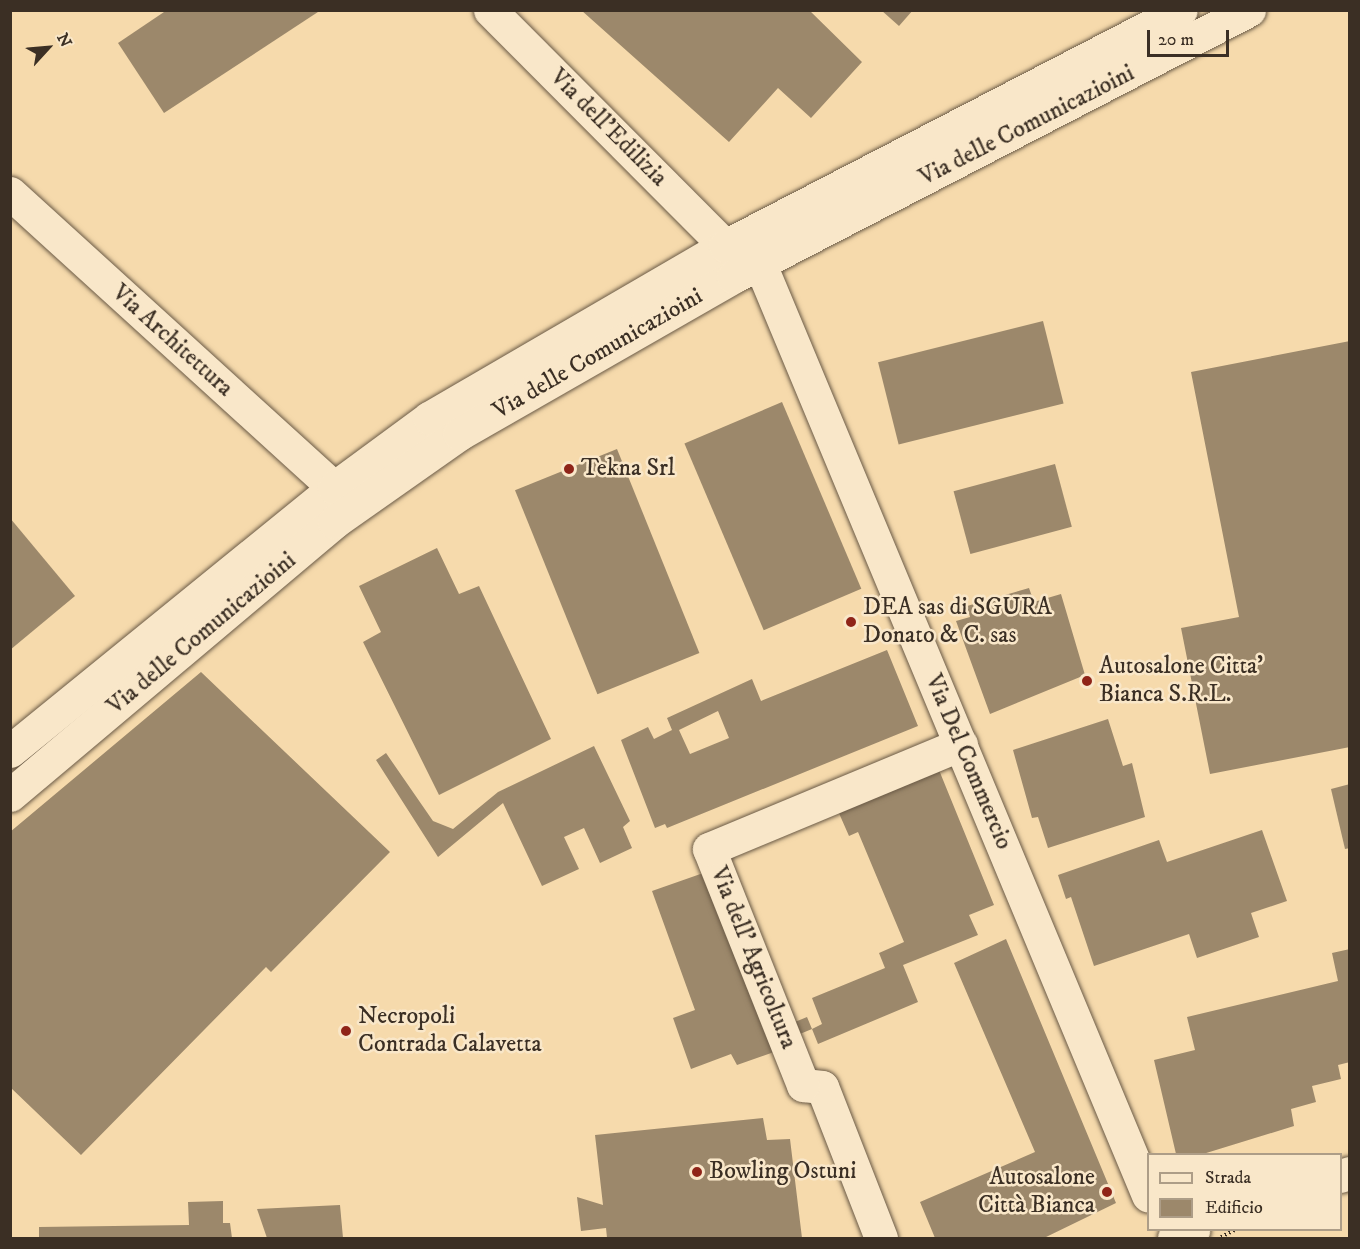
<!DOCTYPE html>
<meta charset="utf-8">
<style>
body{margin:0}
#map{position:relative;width:1360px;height:1249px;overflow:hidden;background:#f6daac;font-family:"IM FELL DW Pica",serif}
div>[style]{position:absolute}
.building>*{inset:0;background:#9c886b;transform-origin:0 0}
.path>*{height:4px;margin-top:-2px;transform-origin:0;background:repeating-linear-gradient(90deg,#3b2f24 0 1.5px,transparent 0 4.5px)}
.roads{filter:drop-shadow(0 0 2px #6a5a46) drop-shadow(0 0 2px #6a5a46)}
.minor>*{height:33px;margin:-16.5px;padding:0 16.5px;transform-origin:16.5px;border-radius:16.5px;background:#f9e7c9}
.dots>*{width:16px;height:16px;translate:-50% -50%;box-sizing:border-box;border:3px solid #f9e7c9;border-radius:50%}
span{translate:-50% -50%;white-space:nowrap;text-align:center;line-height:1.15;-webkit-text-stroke:5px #f9e7c9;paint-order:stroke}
.street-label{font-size:24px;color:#3b2f24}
.poi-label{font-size:24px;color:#3b2f24}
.left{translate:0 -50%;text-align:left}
.right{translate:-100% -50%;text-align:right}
.frame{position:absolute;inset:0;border:12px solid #3b2f24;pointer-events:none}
.legend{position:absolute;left:1147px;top:1153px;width:195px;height:78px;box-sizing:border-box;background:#f9e7c9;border:2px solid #ad9d87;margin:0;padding:8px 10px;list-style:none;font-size:18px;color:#3b2f24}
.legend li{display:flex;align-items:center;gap:12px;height:30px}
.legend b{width:30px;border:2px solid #ad9d87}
.north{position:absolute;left:18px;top:18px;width:60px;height:60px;-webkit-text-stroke:4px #f9e7c9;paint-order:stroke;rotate:64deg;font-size:16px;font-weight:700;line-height:24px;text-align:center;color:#3b2f24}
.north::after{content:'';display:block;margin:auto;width:21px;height:27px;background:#3b2f24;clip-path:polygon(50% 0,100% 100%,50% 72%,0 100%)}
.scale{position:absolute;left:1147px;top:30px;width:82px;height:27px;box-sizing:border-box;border:3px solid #3b2f24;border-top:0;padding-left:8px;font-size:18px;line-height:21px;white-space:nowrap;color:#3b2f24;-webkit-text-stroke:4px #f9e7c9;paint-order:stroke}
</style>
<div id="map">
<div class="building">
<div style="clip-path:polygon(167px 10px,321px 10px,164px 113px,118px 43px)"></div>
<div style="clip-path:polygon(581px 10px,809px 10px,862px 62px,811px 118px,778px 88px,729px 142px)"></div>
<div style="clip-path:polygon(881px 10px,913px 10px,899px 26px)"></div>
<div style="left:1043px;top:321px;width:85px;height:170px;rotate:76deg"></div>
<div style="clip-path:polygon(1350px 341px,1350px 747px,1210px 774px,1181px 628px,1239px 617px,1191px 372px)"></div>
<div style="left:782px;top:402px;width:203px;height:106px;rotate:67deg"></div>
<div style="left:617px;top:449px;width:220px;height:110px;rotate:68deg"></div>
<div style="left:1055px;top:464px;width:65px;height:105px;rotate:75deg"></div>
<div style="clip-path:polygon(10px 518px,75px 596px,10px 650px)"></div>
<div style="clip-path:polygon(437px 548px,459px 594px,479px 586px,551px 739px,439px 795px,363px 642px,381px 632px,359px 586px)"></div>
<div style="clip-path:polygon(1029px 588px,1034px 602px,1061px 594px,1085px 675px,990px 714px,956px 621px,970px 617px,967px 606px)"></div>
<div style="clip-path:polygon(evenodd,887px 650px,918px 726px,667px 828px,665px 824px,655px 828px,621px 740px,648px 727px,654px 739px,672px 730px,667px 718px,752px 679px,761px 701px,887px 650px,718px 711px,729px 738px,690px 754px,679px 730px,718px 711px)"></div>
<div style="clip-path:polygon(201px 672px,390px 852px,271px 972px,266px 967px,81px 1155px,10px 1087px,10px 832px)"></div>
<div style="clip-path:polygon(1108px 719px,1123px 766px,1132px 763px,1145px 817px,1048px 848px,1038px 817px,1032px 818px,1013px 750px)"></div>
<div style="clip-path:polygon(594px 746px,630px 821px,623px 827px,632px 848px,600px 863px,584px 828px,564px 837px,579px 869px,542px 886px,503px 803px,438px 857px,376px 760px,386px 753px,433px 821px,453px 829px,498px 792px)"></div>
<div style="clip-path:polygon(939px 770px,994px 905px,969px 915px,978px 935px,903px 965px,918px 1002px,818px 1044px,812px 1029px,795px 1036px,790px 1024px,807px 1017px,812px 1029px,822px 1024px,812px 998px,885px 968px,879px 953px,904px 942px,858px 832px,849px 836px,838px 811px)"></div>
<div style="clip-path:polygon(1350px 784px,1350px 848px,1345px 849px,1331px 789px)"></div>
<div style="clip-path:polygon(1262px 830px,1287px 901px,1251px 913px,1259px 937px,1197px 958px,1189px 934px,1094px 966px,1071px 897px,1066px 899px,1058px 875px,1159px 840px,1167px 862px)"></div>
<div style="clip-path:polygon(709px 871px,774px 1052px,737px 1065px,731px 1054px,691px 1069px,673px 1018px,695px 1010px,652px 891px)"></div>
<div style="clip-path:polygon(1006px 939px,1116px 1203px,1044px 1238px,935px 1238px,920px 1202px,1035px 1152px,954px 963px)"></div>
<div style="clip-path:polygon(1350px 949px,1350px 1062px,1338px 1065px,1341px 1079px,1312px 1086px,1316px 1102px,1291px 1109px,1294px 1126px,1203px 1154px,1176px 1154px,1154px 1060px,1195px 1050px,1187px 1017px,1338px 981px,1332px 953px)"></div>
<div style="clip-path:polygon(763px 1118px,767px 1140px,790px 1139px,802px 1238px,607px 1238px,606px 1228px,581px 1231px,577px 1197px,603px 1205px,595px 1135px)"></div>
<div style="clip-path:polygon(223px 1201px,223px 1223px,230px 1223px,232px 1238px,39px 1238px,39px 1227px,189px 1225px,188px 1202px)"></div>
<div style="clip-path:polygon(340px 1205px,343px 1238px,267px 1238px,257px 1209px)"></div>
</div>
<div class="path">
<div style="left:1221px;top:1237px;width:16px;rotate:-27deg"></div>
</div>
<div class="roads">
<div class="minor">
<div style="left:490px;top:10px;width:333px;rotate:45.1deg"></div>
<div style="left:10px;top:193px;width:438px;rotate:42.3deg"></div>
<div style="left:760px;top:264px;width:1009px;rotate:67.38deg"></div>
<div style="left:10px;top:751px;width:417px;rotate:-39.1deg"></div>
<div style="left:334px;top:488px;width:118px;rotate:-36.4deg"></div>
<div style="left:429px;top:418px;width:342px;rotate:-30.2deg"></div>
<div style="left:725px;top:246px;width:513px;rotate:-27.36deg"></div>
<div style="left:10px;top:795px;width:424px;rotate:-40.1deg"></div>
<div style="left:334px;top:522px;width:153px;rotate:-35.1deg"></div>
<div style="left:459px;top:434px;width:316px;rotate:-29.8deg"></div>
<div style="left:733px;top:277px;width:581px;rotate:-27.36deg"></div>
<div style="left:1340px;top:1176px;width:10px;rotate:-17deg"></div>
<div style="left:881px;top:1238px;width:162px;rotate:-111.3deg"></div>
<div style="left:822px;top:1087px;width:19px;rotate:-174deg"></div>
<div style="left:803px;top:1085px;width:254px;rotate:-111.7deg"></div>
<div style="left:709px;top:849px;width:273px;rotate:-22.6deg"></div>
<div style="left:1174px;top:1238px;width:21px;rotate:-23deg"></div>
</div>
</div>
<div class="dots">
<div style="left:569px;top:469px;background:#8f2418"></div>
<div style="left:851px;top:622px;background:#8f2418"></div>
<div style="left:1087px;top:681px;background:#8f2418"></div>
<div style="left:346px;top:1031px;background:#8f2418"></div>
<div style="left:697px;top:1172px;background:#8f2418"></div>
<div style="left:1107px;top:1192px;background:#8f2418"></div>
</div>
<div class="street-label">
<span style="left:1027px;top:126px;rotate:-27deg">Via delle Comunicazioini</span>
<span style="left:608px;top:128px;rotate:45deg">Via dell'Edilizia</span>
<span style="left:172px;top:341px;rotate:42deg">Via Architettura</span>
<span style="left:598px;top:354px;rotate:-30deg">Via delle Comunicazioini</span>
<span style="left:202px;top:634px;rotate:-40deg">Via delle Comunicazioini</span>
<span style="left:968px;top:762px;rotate:67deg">Via Del Commercio</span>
<span style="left:753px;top:958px;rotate:68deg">Via dell' Agricoltura</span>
</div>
<div class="poi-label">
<span class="left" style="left:581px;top:469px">Tekna Srl</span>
<span class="left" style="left:863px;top:622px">DEA sas di SGURA<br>Donato &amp; C. sas</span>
<span class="left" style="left:1099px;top:681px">Autosalone Citta'<br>Bianca S.R.L.</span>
<span class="left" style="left:358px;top:1031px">Necropoli<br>Contrada Calavetta</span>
<span class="left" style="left:709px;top:1172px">Bowling Ostuni</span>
<span class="right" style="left:1095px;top:1192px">Autosalone<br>Città Bianca</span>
</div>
<div class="frame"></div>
<ul class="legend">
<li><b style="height:8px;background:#f9e7c9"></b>Strada</li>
<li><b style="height:16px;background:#9c886b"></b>Edificio</li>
</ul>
<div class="north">N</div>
<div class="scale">20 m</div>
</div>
